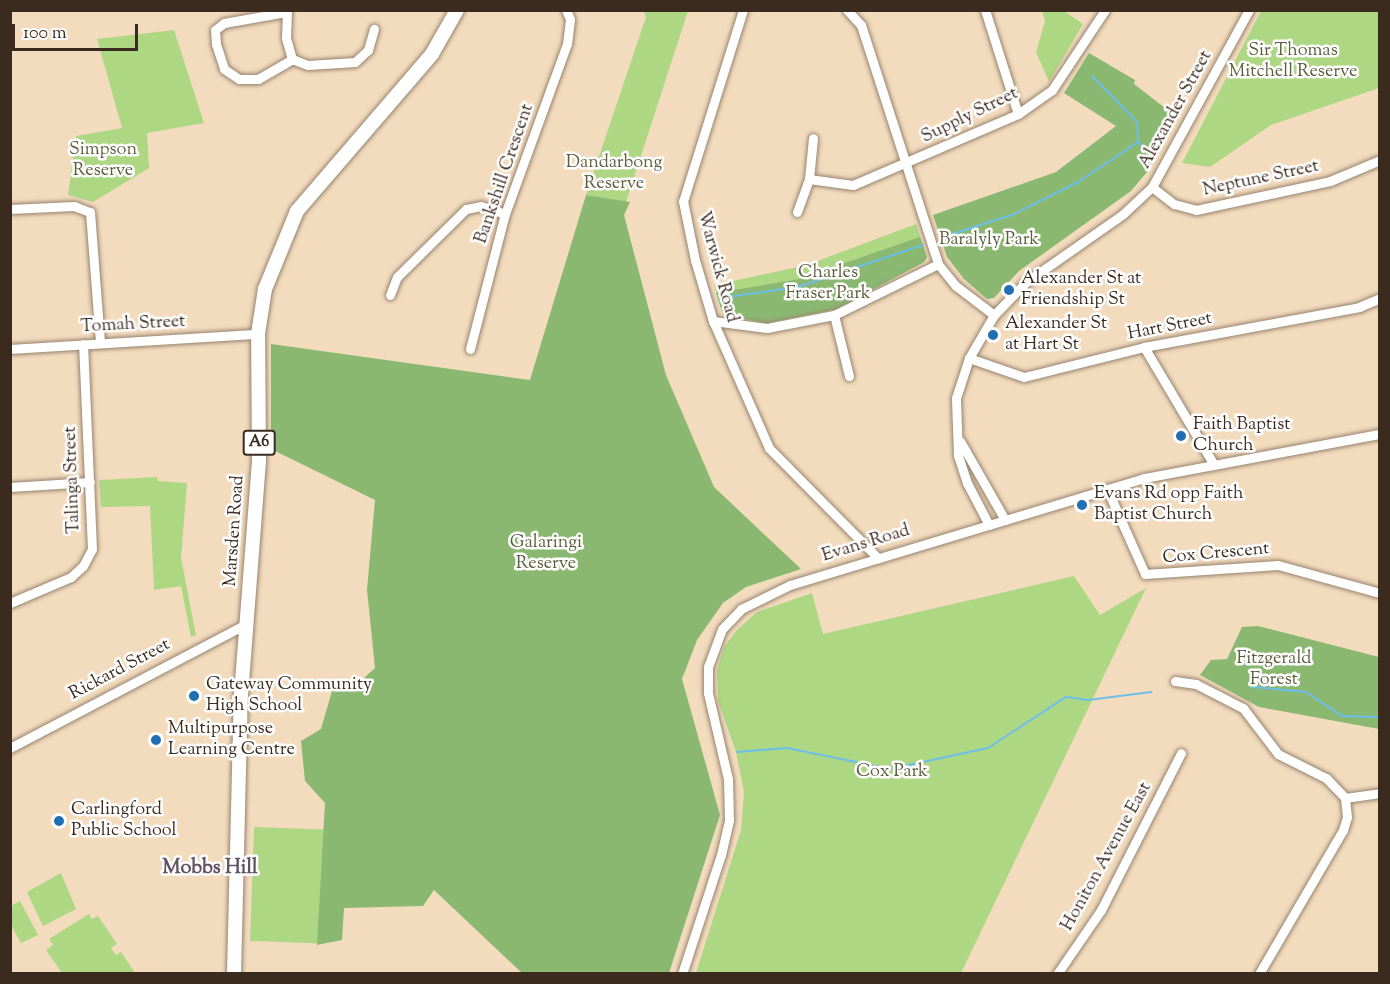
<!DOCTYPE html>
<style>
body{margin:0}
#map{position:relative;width:1390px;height:984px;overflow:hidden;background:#f3dcbe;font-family:"Sorts Mill Goudy",serif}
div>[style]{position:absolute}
.green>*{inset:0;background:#add783;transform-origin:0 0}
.forest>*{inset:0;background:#8ab871}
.stream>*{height:2px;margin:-1px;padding:0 1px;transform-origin:1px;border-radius:1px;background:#6dbee8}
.roads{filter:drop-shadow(0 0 2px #97836e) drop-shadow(0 0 2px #97836e)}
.minor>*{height:9px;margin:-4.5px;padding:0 4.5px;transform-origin:4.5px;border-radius:4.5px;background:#fff}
.highway>*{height:14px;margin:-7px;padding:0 7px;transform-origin:7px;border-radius:7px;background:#fff}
.dots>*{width:16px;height:16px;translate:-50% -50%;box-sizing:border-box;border:3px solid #fff;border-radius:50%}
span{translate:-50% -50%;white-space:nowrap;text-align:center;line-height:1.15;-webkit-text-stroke:5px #fff;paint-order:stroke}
.shield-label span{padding:2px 4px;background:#fff;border:2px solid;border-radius:4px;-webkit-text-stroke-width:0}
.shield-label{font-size:16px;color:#3b2a1e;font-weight:700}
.park-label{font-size:18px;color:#5d5e3c}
.street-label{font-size:18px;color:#3b2a1e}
.poi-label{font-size:18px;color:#3b2a1e}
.left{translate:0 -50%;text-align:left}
.neighbourhood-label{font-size:20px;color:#625363;font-weight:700}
.frame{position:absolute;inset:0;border:12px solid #3b2a1e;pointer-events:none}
.scale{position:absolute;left:12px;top:24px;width:126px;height:27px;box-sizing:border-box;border:3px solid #3b2a1e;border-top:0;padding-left:8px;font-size:18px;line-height:21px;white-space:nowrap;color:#3b2a1e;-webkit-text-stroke:4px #fff;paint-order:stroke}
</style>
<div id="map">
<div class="green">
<div style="clip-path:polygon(644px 11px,688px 11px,626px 202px,586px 195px,646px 17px)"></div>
<div style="clip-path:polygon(1042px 11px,1064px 11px,1083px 24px,1049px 82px,1036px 52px,1045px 21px)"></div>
<div style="clip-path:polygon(1261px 11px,1379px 11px,1379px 88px,1271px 125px,1210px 167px,1182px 163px)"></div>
<div style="clip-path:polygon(174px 30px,204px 123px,147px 133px,149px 168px,93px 202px,68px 195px,76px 136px,122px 128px,97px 39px)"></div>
<div style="clip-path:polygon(916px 224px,927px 257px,924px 262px,836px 309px,767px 323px,723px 315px,714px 285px,807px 265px)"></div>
<div style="clip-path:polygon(157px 477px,158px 481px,187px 483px,181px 558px,196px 635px,191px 637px,181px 586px,154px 590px,150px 506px,101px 507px,99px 480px)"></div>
<div style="clip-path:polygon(1074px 576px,1100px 615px,1146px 588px,961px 973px,696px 973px,741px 830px,744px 792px,736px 752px,718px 701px,717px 670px,724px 647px,737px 630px,757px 612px,812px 593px,823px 634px)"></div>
<div style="left:254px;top:827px;width:71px;height:114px;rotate:2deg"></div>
<div style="clip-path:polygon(61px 873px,76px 909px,43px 926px,27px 892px)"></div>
<div style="clip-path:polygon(20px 901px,38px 935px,21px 943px,10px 923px,11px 906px)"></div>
<div style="clip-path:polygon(89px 914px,92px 919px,98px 916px,117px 944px,111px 948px,116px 955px,121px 952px,135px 973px,62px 973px,46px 950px,53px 945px,49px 939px)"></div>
</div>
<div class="forest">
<div style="clip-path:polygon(1089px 53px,1135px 80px,1134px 84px,1178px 118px,1147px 172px,1131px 191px,1019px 271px,994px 298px,987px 299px,964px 279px,947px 257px,933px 215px,1056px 172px,1116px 126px,1064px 93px)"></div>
<div style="clip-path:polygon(586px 195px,630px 202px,624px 215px,666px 375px,714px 487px,801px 569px,746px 587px,723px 603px,697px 640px,682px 679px,720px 815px,669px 973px,522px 973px,434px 890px,423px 906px,344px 908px,342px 940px,317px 945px,325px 803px,305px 781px,301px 741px,321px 729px,334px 684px,356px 685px,375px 668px,367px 590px,375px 500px,271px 449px,271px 344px,530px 380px)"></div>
<div style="clip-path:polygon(920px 237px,927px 257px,924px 262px,836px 309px,767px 323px,723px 315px,716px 293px,799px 279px)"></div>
<div style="clip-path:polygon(1258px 626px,1379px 657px,1379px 729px,1259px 707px,1200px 675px,1211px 660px,1227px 659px,1242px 627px)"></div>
</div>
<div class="stream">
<div style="left:1092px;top:76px;width:64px;rotate:45.6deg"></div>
<div style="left:1137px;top:122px;width:20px;rotate:87deg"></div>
<div style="left:943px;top:237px;width:75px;rotate:-17.9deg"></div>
<div style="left:1014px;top:214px;width:72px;rotate:-26.6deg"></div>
<div style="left:1078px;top:182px;width:72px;rotate:-33.7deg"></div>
<div style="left:1138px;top:142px;width:16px;rotate:38deg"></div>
<div style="left:720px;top:298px;width:79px;rotate:-8deg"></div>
<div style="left:798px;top:287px;width:132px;rotate:-18.6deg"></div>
<div style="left:1252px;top:687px;width:54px;rotate:5.3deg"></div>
<div style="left:1306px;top:692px;width:43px;rotate:33.7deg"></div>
<div style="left:1342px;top:716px;width:38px;rotate:2deg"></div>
<div style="left:737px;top:752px;width:50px;rotate:-4.6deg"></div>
<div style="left:787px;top:748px;width:105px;rotate:11.5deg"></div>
<div style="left:890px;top:769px;width:100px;rotate:-12.1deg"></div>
<div style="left:988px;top:748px;width:93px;rotate:-33.2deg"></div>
<div style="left:1066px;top:697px;width:22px;rotate:8deg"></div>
<div style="left:1088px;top:700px;width:64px;rotate:-7.2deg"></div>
</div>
<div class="roads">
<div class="minor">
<div style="left:287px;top:10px;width:28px;rotate:92deg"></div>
<div style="left:286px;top:38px;width:22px;rotate:74deg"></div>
<div style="left:292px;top:59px;width:17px;rotate:21deg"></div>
<div style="left:308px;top:65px;width:47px;rotate:-3.7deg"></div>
<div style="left:355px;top:62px;width:18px;rotate:-43deg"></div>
<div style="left:368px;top:50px;width:22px;rotate:-74deg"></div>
<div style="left:743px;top:10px;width:200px;rotate:107.4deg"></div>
<div style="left:683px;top:201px;width:60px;rotate:78.5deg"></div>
<div style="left:695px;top:260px;width:64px;rotate:73.6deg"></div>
<div style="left:713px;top:321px;width:139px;rotate:66.2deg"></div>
<div style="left:769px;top:448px;width:155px;rotate:45.3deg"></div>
<div style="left:847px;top:10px;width:21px;rotate:47deg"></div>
<div style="left:861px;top:25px;width:251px;rotate:72.1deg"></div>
<div style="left:938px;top:264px;width:28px;rotate:51deg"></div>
<div style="left:956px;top:286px;width:48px;rotate:37.3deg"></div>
<div style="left:985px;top:10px;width:109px;rotate:72.4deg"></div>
<div style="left:286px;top:12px;width:63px;rotate:169.9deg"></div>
<div style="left:224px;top:23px;width:11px;rotate:142deg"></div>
<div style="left:215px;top:30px;width:14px;rotate:86deg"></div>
<div style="left:216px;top:44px;width:26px;rotate:72deg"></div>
<div style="left:224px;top:69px;width:18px;rotate:34deg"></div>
<div style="left:239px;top:79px;width:19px"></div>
<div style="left:258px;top:79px;width:39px;rotate:-30deg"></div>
<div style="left:809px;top:179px;width:44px;rotate:7.8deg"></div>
<div style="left:853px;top:185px;width:180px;rotate:-23.3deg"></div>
<div style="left:1018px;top:114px;width:42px;rotate:-35.2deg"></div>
<div style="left:1052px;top:90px;width:96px;rotate:-56.5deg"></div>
<div style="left:1152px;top:187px;width:28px;rotate:38deg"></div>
<div style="left:1174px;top:204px;width:23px;rotate:15deg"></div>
<div style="left:1196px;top:210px;width:137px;rotate:-12.2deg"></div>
<div style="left:1330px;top:181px;width:54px;rotate:-22.8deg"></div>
<div style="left:10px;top:209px;width:64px;rotate:-2.7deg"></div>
<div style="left:74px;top:206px;width:17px;rotate:21deg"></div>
<div style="left:90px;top:212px;width:131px;rotate:85.6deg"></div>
<div style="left:797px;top:212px;width:35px;rotate:-70deg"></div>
<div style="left:809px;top:179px;width:41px;rotate:-84.4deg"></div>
<div style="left:390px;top:295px;width:19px;rotate:-69deg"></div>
<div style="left:397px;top:277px;width:97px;rotate:-44.6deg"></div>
<div style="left:466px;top:209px;width:15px;rotate:-11deg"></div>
<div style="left:481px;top:206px;width:25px;rotate:18deg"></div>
<div style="left:834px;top:315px;width:63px;rotate:76.2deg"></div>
<div style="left:713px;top:321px;width:54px;rotate:7.4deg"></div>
<div style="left:767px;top:328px;width:68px;rotate:-11deg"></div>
<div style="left:834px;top:315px;width:116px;rotate:-26.1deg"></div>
<div style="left:1144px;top:347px;width:137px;rotate:59.3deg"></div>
<div style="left:10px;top:349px;width:248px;rotate:-3.5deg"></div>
<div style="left:470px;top:349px;width:139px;rotate:-75.5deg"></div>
<div style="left:505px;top:214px;width:181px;rotate:-70deg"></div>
<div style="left:567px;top:44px;width:25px;rotate:-83deg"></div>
<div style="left:570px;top:19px;width:10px;rotate:-114deg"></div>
<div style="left:969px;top:358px;width:58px;rotate:19.1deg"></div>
<div style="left:1024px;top:377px;width:124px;rotate:-14deg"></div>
<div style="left:1144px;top:347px;width:219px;rotate:-10.5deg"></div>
<div style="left:1359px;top:307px;width:23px;rotate:-23deg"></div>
<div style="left:960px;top:441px;width:91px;rotate:60.3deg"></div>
<div style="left:10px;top:487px;width:80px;rotate:-3.6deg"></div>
<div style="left:1107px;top:489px;width:93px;rotate:65.9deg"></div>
<div style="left:1145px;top:574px;width:133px;rotate:-3.9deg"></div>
<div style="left:1278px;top:565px;width:106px;rotate:15.4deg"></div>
<div style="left:989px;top:525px;width:47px;rotate:-117.6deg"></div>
<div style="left:967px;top:483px;width:28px;rotate:-108deg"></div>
<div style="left:958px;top:456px;width:58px;rotate:-92deg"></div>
<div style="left:956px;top:398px;width:42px;rotate:-72deg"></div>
<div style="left:969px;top:358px;width:50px;rotate:-59.8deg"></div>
<div style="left:994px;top:315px;width:46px;rotate:-45.9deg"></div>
<div style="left:1026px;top:282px;width:118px;rotate:-35deg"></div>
<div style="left:1123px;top:214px;width:40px;rotate:-43deg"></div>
<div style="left:1152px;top:187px;width:202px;rotate:-61.3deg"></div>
<div style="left:10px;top:603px;width:66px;rotate:-23.1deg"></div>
<div style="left:71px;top:577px;width:16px;rotate:-43deg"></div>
<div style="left:83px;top:566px;width:19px;rotate:-62deg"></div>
<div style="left:92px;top:549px;width:205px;rotate:-92.5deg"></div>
<div style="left:1175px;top:681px;width:21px;rotate:8deg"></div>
<div style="left:1196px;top:684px;width:53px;rotate:27.1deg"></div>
<div style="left:1243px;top:708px;width:58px;rotate:52.7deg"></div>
<div style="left:1278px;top:754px;width:54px;rotate:26.6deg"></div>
<div style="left:1326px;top:778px;width:28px;rotate:46deg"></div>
<div style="left:1345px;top:798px;width:19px;rotate:84deg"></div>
<div style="left:1347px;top:817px;width:14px;rotate:107deg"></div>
<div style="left:1343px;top:830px;width:167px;rotate:120.3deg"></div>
<div style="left:10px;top:748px;width:267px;rotate:-27.7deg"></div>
<div style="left:1345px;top:798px;width:35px;rotate:-8deg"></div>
<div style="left:682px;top:974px;width:125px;rotate:-71.9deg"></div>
<div style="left:721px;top:855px;width:36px;rotate:-77deg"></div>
<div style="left:729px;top:820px;width:41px;rotate:-91.4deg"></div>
<div style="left:728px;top:779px;width:88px;rotate:-103.1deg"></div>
<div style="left:708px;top:693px;width:26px;rotate:-90deg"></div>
<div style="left:708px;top:667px;width:40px;rotate:-69.8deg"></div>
<div style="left:722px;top:629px;width:28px;rotate:-46deg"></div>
<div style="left:741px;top:609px;width:55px;rotate:-26.1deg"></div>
<div style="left:790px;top:585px;width:370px;rotate:-16.8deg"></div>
<div style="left:1144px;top:478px;width:240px;rotate:-10.6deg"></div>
<div style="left:1057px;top:974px;width:78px;rotate:-55.5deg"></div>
<div style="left:1101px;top:910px;width:176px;rotate:-63deg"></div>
</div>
<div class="highway">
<div style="left:234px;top:974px;width:279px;rotate:-88.6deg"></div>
<div style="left:241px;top:695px;width:234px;rotate:-85.6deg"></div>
<div style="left:259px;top:462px;width:128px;rotate:-90.4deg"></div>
<div style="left:258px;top:334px;width:46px;rotate:-81.2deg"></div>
<div style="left:265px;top:289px;width:84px;rotate:-67.7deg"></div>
<div style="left:297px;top:211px;width:207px;rotate:-49.3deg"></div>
<div style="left:432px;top:54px;width:51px;rotate:-60.4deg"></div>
</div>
</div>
<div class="dots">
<div style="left:1009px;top:290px;background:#1f6fb2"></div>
<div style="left:993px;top:335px;background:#1f6fb2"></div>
<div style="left:1181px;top:436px;background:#1f6fb2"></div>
<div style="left:1082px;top:505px;background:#1f6fb2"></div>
<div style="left:194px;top:696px;background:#1f6fb2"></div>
<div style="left:156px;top:740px;background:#1f6fb2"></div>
<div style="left:59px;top:821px;background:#1f6fb2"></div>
</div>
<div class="shield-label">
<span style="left:259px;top:443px">A6</span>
</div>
<div class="park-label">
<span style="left:1293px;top:62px">Sir Thomas<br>Mitchell Reserve</span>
<span style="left:103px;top:161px">Simpson<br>Reserve</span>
<span style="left:614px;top:174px">Dandarbong<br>Reserve</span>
<span style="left:989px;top:240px">Baralyly Park</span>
<span style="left:828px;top:284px">Charles<br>Fraser Park</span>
<span style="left:546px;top:554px">Galaringi<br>Reserve</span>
<span style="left:1274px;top:670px">Fitzgerald<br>Forest</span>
<span style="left:892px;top:772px">Cox Park</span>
</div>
<div class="street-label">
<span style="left:1176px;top:110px;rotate:-61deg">Alexander Street</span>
<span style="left:970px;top:116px;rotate:-26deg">Supply Street</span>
<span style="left:505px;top:174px;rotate:-71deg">Bankshill Crescent</span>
<span style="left:1261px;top:179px;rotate:-12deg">Neptune Street</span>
<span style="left:717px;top:267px;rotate:75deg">Warwick Road</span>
<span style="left:133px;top:325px;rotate:-3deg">Tomah Street</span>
<span style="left:1170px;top:327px;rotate:-11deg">Hart Street</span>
<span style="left:73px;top:480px;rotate:-92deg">Talinga Street</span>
<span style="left:235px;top:531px;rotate:-86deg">Marsden Road</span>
<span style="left:866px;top:544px;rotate:-17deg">Evans Road</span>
<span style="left:1216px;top:554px;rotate:-5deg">Cox Crescent</span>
<span style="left:120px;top:670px;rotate:-28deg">Rickard Street</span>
<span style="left:1107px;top:857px;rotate:-61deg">Honiton Avenue East</span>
</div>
<div class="poi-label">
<span class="left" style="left:1021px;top:290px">Alexander St at<br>Friendship St</span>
<span class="left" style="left:1005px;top:335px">Alexander St<br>at Hart St</span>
<span class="left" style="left:1193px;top:436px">Faith Baptist<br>Church</span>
<span class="left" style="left:1094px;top:505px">Evans Rd opp Faith<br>Baptist Church</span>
<span class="left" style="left:206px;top:696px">Gateway Community<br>High School</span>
<span class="left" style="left:168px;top:740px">Multipurpose<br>Learning Centre</span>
<span class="left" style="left:71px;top:821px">Carlingford<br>Public School</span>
</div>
<div class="neighbourhood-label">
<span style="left:210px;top:868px">Mobbs Hill</span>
</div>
<div class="frame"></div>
<div class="scale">100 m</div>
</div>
